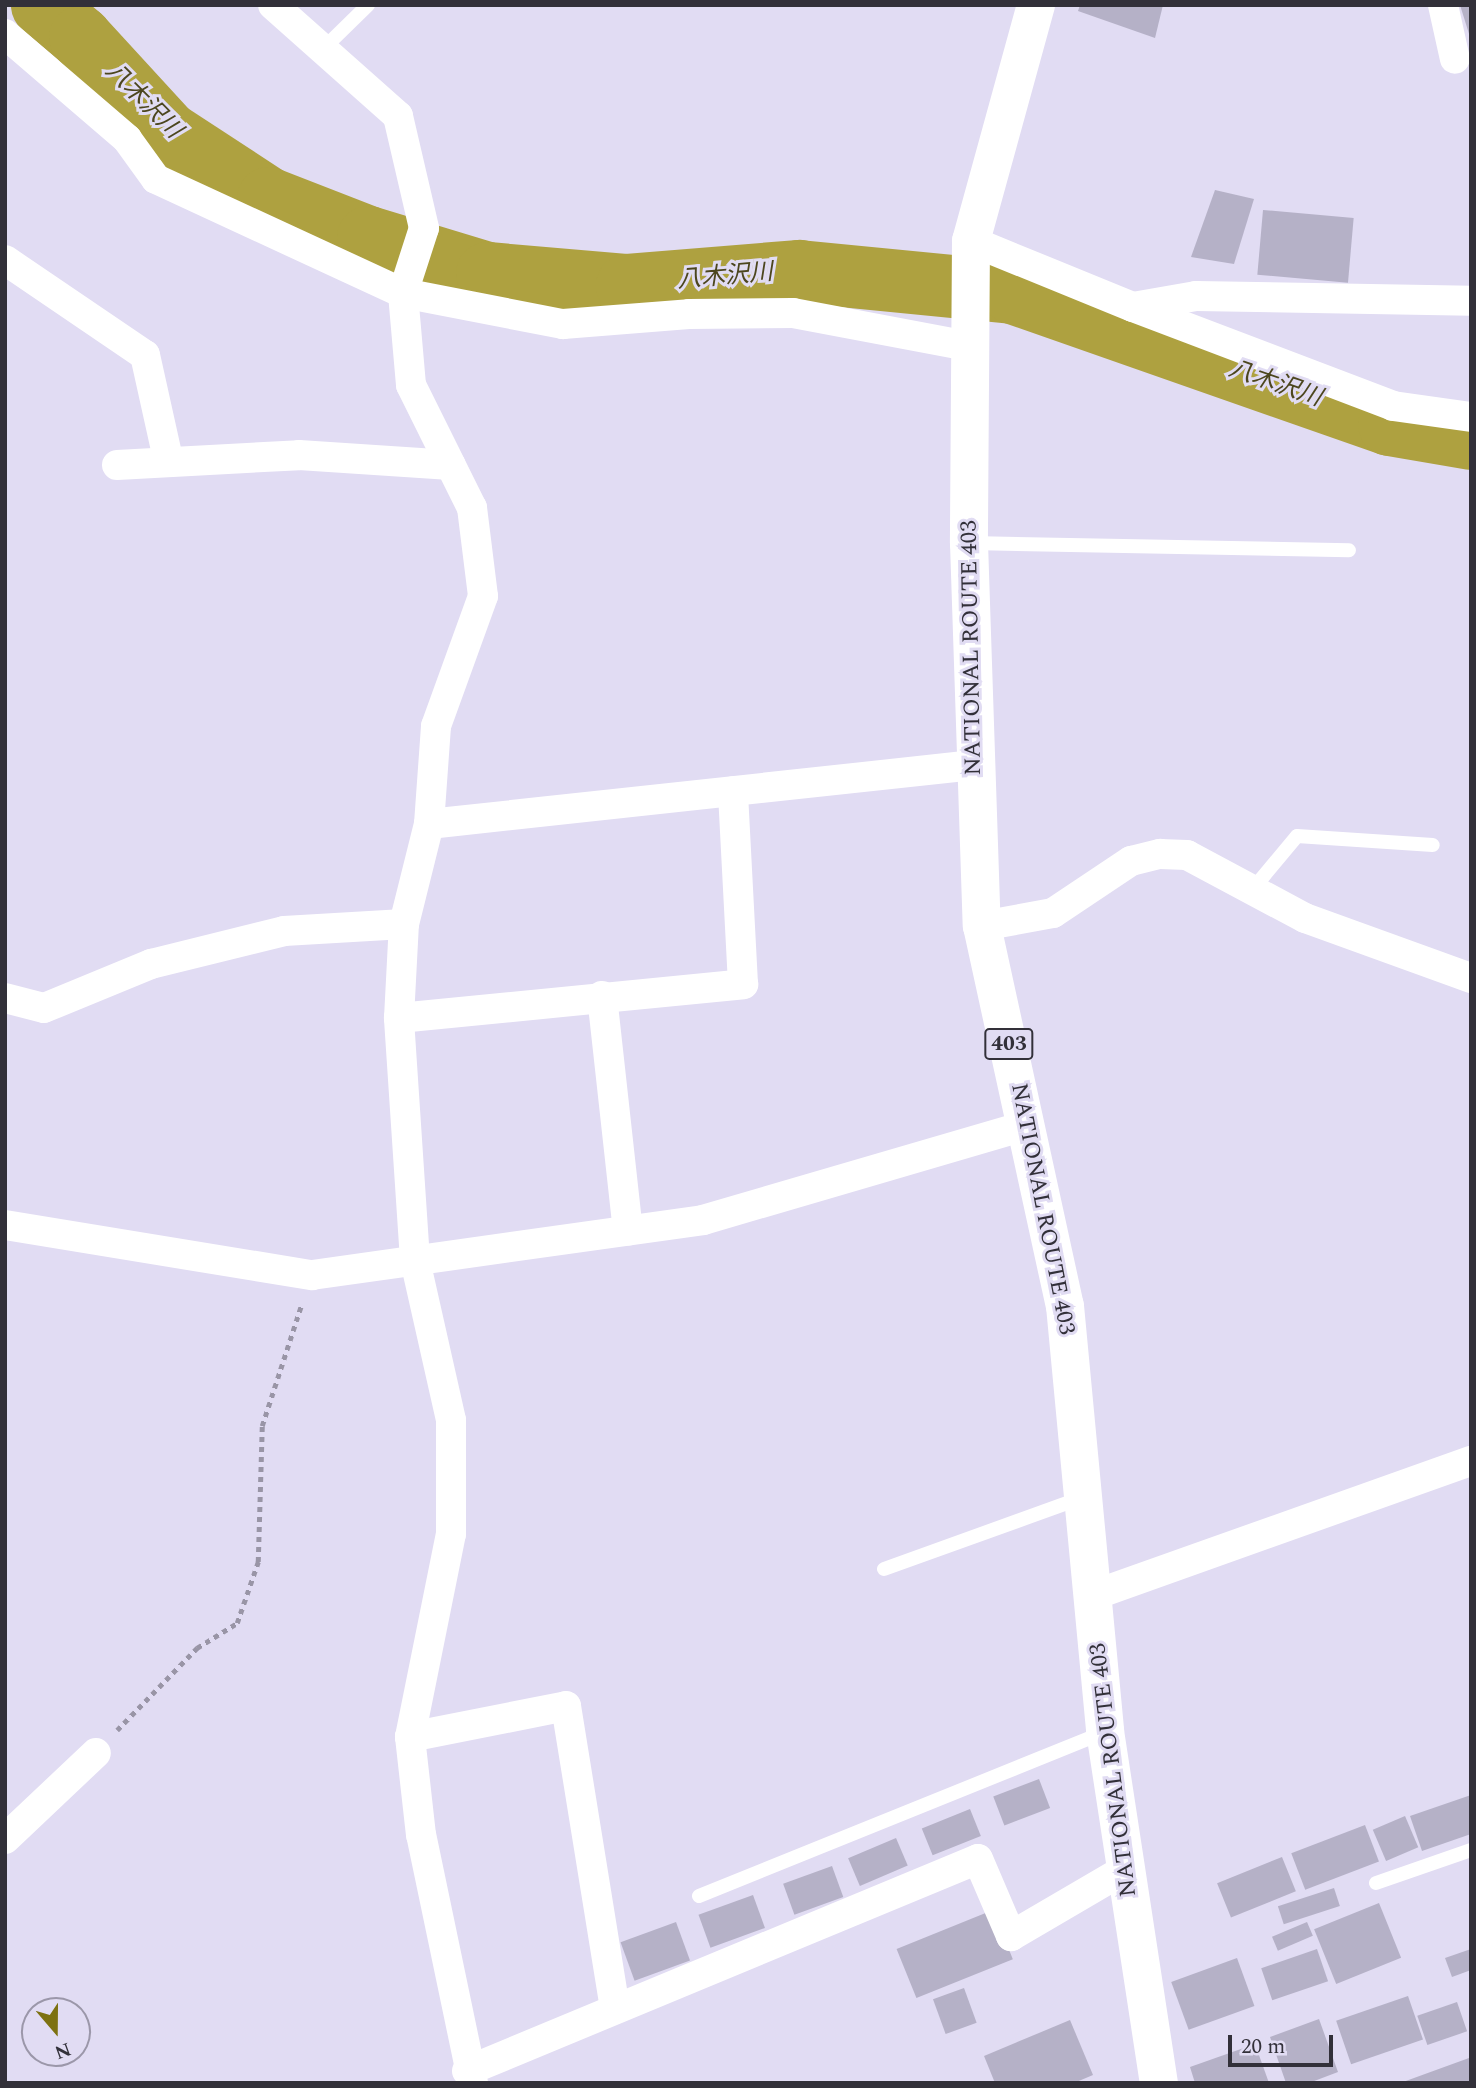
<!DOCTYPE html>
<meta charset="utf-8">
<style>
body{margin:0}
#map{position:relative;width:1476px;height:2088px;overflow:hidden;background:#e1dcf3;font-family:Spectral,"Noto Sans JP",serif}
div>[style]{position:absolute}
.river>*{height:63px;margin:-31.5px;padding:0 31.5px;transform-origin:31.5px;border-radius:31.5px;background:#aea140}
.building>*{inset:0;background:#b5b1c7;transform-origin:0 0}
.path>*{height:4.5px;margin-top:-2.25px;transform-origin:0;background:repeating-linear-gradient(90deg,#9995a6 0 5px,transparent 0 10px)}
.service>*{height:14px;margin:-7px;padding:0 7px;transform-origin:7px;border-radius:7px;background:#fff}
.minor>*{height:30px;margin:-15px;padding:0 15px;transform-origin:15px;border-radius:15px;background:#fff}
.trunk>*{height:38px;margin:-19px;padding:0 19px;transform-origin:19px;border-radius:19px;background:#fff}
span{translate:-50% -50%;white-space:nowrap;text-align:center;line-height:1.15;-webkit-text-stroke:6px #e1dcf3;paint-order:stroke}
.shield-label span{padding:2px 5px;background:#e1dcf3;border:2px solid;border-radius:5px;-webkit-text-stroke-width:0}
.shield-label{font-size:21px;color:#323039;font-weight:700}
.street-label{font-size:23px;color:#323039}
.water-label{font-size:24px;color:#4c461e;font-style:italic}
.frame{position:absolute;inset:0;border:7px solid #323039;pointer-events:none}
.north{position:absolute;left:21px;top:1997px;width:70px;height:70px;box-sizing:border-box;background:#e1dcf3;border:2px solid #9b97a9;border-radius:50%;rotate:160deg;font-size:19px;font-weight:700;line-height:28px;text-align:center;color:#323039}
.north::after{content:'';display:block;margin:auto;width:24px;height:32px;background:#7d7111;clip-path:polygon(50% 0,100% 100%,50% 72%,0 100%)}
.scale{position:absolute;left:1228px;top:2035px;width:105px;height:32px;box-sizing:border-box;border:4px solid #323039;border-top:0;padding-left:9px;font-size:21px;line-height:24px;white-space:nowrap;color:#323039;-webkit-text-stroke:5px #e1dcf3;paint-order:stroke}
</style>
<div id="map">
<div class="river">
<div style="left:42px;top:5px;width:50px;rotate:40.1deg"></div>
<div style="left:80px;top:37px;width:129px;rotate:47.5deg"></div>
<div style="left:167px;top:132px;width:121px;rotate:33.2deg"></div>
<div style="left:268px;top:198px;width:107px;rotate:21.3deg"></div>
<div style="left:368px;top:237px;width:124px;rotate:16.8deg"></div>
<div style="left:487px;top:273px;width:141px;rotate:4.9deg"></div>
<div style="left:627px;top:285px;width:173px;rotate:-4.7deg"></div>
<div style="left:799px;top:271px;width:214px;rotate:5.6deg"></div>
<div style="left:1012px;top:292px;width:399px;rotate:19.3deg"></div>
<div style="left:1389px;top:424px;width:83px;rotate:9.7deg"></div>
</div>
<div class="building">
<div style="clip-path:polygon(1080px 5px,1163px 5px,1155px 38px,1078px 11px)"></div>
<div style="clip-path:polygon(1460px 5px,1471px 5px,1471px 37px,1470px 37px)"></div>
<div style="clip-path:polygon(1215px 190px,1254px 199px,1234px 264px,1191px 257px)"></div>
<div style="left:1263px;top:210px;width:91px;height:65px;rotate:5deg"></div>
<div style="left:1039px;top:1779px;width:31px;height:49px;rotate:69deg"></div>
<div style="clip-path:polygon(1471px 1795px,1471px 1834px,1422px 1851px,1410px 1816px)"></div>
<div style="left:970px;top:1809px;width:29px;height:52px;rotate:68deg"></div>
<div style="left:1405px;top:1816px;width:34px;height:35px;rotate:67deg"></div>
<div style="left:1365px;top:1825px;width:39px;height:79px;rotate:69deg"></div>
<div style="left:896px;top:1838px;width:30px;height:52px;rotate:67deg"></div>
<div style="left:1282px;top:1857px;width:37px;height:70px;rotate:68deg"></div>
<div style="left:832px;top:1866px;width:33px;height:52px;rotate:70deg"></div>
<div style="left:1334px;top:1888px;width:19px;height:59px;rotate:72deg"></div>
<div style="left:753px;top:1895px;width:35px;height:58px;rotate:70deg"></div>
<div style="left:1379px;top:1903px;width:59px;height:70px;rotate:68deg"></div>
<div style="left:993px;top:1910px;width:53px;height:104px;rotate:68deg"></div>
<div style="left:676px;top:1922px;width:41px;height:59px;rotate:70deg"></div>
<div style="left:1307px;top:1922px;width:15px;height:38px;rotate:67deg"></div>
<div style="left:1317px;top:1949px;width:34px;height:59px;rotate:71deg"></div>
<div style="clip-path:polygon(1471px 1949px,1471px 1970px,1452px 1977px,1445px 1958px)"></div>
<div style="left:1237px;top:1958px;width:51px;height:70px;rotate:70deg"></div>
<div style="left:964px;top:1988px;width:37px;height:33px;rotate:70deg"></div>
<div style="left:1408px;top:1996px;width:46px;height:76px;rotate:71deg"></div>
<div style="left:1457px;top:2002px;width:31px;height:42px;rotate:71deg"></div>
<div style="clip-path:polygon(1319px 2019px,1338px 2072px,1309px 2083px,1286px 2083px,1270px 2037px)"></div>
<div style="clip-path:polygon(1070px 2020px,1093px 2075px,1074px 2083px,995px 2083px,984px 2056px)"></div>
<div style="clip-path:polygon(1255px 2044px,1269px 2083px,1195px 2083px,1190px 2067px)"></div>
<div style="clip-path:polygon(1469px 2058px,1471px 2083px,1403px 2083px,1403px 2082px)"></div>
</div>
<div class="path">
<div style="left:117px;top:1730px;width:115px;rotate:-45.7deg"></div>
<div style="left:197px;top:1648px;width:47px;rotate:-32deg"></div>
<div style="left:237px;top:1623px;width:65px;rotate:-71deg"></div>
<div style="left:258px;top:1562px;width:136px;rotate:-88.3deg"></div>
<div style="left:262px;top:1426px;width:126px;rotate:-72deg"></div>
</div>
<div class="service">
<div style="left:323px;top:49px;width:63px;rotate:-44.4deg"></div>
<div style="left:970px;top:543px;width:379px;rotate:1.1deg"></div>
<div style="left:1252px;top:890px;width:70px;rotate:-50.2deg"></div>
<div style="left:1297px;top:836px;width:136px;rotate:3.8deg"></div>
<div style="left:884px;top:1569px;width:209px;rotate:-19.8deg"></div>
<div style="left:1376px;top:1883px;width:101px;rotate:-19.2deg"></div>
<div style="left:699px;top:1896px;width:437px;rotate:-22deg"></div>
</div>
<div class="minor">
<div style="left:1443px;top:5px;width:55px;rotate:77.5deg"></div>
<div style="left:5px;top:34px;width:161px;rotate:40.7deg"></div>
<div style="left:127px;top:139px;width:49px;rotate:54.1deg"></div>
<div style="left:156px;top:179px;width:272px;rotate:24.8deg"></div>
<div style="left:403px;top:293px;width:68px;rotate:-72.1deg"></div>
<div style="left:424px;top:228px;width:115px;rotate:-103.1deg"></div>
<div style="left:398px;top:116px;width:167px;rotate:-138.4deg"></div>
<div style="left:971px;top:241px;width:175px;rotate:22.2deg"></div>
<div style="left:1133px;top:307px;width:64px;rotate:-9.9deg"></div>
<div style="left:1196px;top:296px;width:275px;rotate:1deg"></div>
<div style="left:5px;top:260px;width:169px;rotate:34.2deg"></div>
<div style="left:145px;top:355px;width:107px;rotate:77.5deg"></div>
<div style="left:1133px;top:307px;width:278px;rotate:20.8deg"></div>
<div style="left:1393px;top:406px;width:79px;rotate:8deg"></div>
<div style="left:117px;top:465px;width:182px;rotate:-3.1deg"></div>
<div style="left:299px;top:455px;width:152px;rotate:3.8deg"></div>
<div style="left:429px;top:824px;width:98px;rotate:-85.9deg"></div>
<div style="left:436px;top:726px;width:138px;rotate:-70.1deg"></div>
<div style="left:483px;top:596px;width:89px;rotate:-97.1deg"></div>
<div style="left:472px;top:508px;width:137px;rotate:-116.4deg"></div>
<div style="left:411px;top:385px;width:92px;rotate:-95deg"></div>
<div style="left:403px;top:293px;width:163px;rotate:11deg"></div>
<div style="left:563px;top:324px;width:126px;rotate:-4.5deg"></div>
<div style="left:689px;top:314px;width:104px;rotate:-0.6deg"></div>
<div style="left:793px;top:313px;width:178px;rotate:10.7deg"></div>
<div style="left:982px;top:926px;width:72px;rotate:-10.4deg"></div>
<div style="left:1053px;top:913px;width:94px;rotate:-33.7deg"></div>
<div style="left:1131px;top:861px;width:30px;rotate:-14deg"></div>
<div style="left:1160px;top:854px;width:27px;rotate:2deg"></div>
<div style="left:1187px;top:855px;width:134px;rotate:28.1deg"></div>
<div style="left:1305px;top:918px;width:177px;rotate:19.9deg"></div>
<div style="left:602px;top:996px;width:236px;rotate:83.7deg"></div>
<div style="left:5px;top:998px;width:40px;rotate:14.4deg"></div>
<div style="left:44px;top:1008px;width:116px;rotate:-22.4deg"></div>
<div style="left:151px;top:964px;width:137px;rotate:-13.9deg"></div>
<div style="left:284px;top:931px;width:120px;rotate:-3.3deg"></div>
<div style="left:399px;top:1018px;width:346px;rotate:-5.6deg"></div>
<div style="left:743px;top:984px;width:193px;rotate:-93deg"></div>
<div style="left:5px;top:1225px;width:311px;rotate:9.3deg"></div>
<div style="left:312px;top:1275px;width:395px;rotate:-8deg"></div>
<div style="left:703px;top:1220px;width:339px;rotate:-16.3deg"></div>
<div style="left:1094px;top:1595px;width:400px;rotate:-19.6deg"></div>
<div style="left:410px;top:1737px;width:159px;rotate:-11.2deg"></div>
<div style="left:566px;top:1706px;width:307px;rotate:80.8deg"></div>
<div style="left:5px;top:1839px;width:125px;rotate:-43.4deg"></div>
<div style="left:467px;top:2071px;width:553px;rotate:-22.53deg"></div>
<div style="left:978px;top:1859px;width:84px;rotate:66.8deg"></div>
<div style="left:1011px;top:1936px;width:131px;rotate:-30.3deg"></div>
<div style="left:473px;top:2083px;width:253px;rotate:-101.8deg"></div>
<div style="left:421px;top:1835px;width:99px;rotate:-96.4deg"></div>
<div style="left:410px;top:1737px;width:207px;rotate:-78.6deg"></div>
<div style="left:451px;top:1534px;width:114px;rotate:-90deg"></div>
<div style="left:451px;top:1420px;width:164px;rotate:-102.7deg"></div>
<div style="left:415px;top:1260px;width:243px;rotate:-93.8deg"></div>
<div style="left:399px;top:1018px;width:94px;rotate:-87deg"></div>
<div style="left:404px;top:924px;width:103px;rotate:-76deg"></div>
<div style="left:429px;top:824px;width:548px;rotate:-6.18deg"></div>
</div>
<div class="trunk">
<div style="left:1036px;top:5px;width:245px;rotate:105.4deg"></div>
<div style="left:971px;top:241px;width:302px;rotate:90.4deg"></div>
<div style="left:969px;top:543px;width:383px;rotate:88.1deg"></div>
<div style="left:982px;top:926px;width:389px;rotate:77.7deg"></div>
<div style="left:1065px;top:1306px;width:427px;rotate:84.6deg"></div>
<div style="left:1105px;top:1731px;width:356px;rotate:81.3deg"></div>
</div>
<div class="shield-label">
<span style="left:1009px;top:1044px">403</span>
</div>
<div class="street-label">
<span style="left:972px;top:648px;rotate:-91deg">NATIONAL ROUTE 403</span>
<span style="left:1042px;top:1209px;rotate:79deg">NATIONAL ROUTE 403</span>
<span style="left:1114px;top:1770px;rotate:-97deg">NATIONAL ROUTE 403</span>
</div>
<div class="water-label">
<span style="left:143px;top:101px;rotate:45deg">八木沢川</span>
<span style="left:725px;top:277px;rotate:-5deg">八木沢川</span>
<span style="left:1275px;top:384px;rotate:19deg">八木沢川</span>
</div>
<div class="frame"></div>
<div class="north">N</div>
<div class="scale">20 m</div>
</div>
